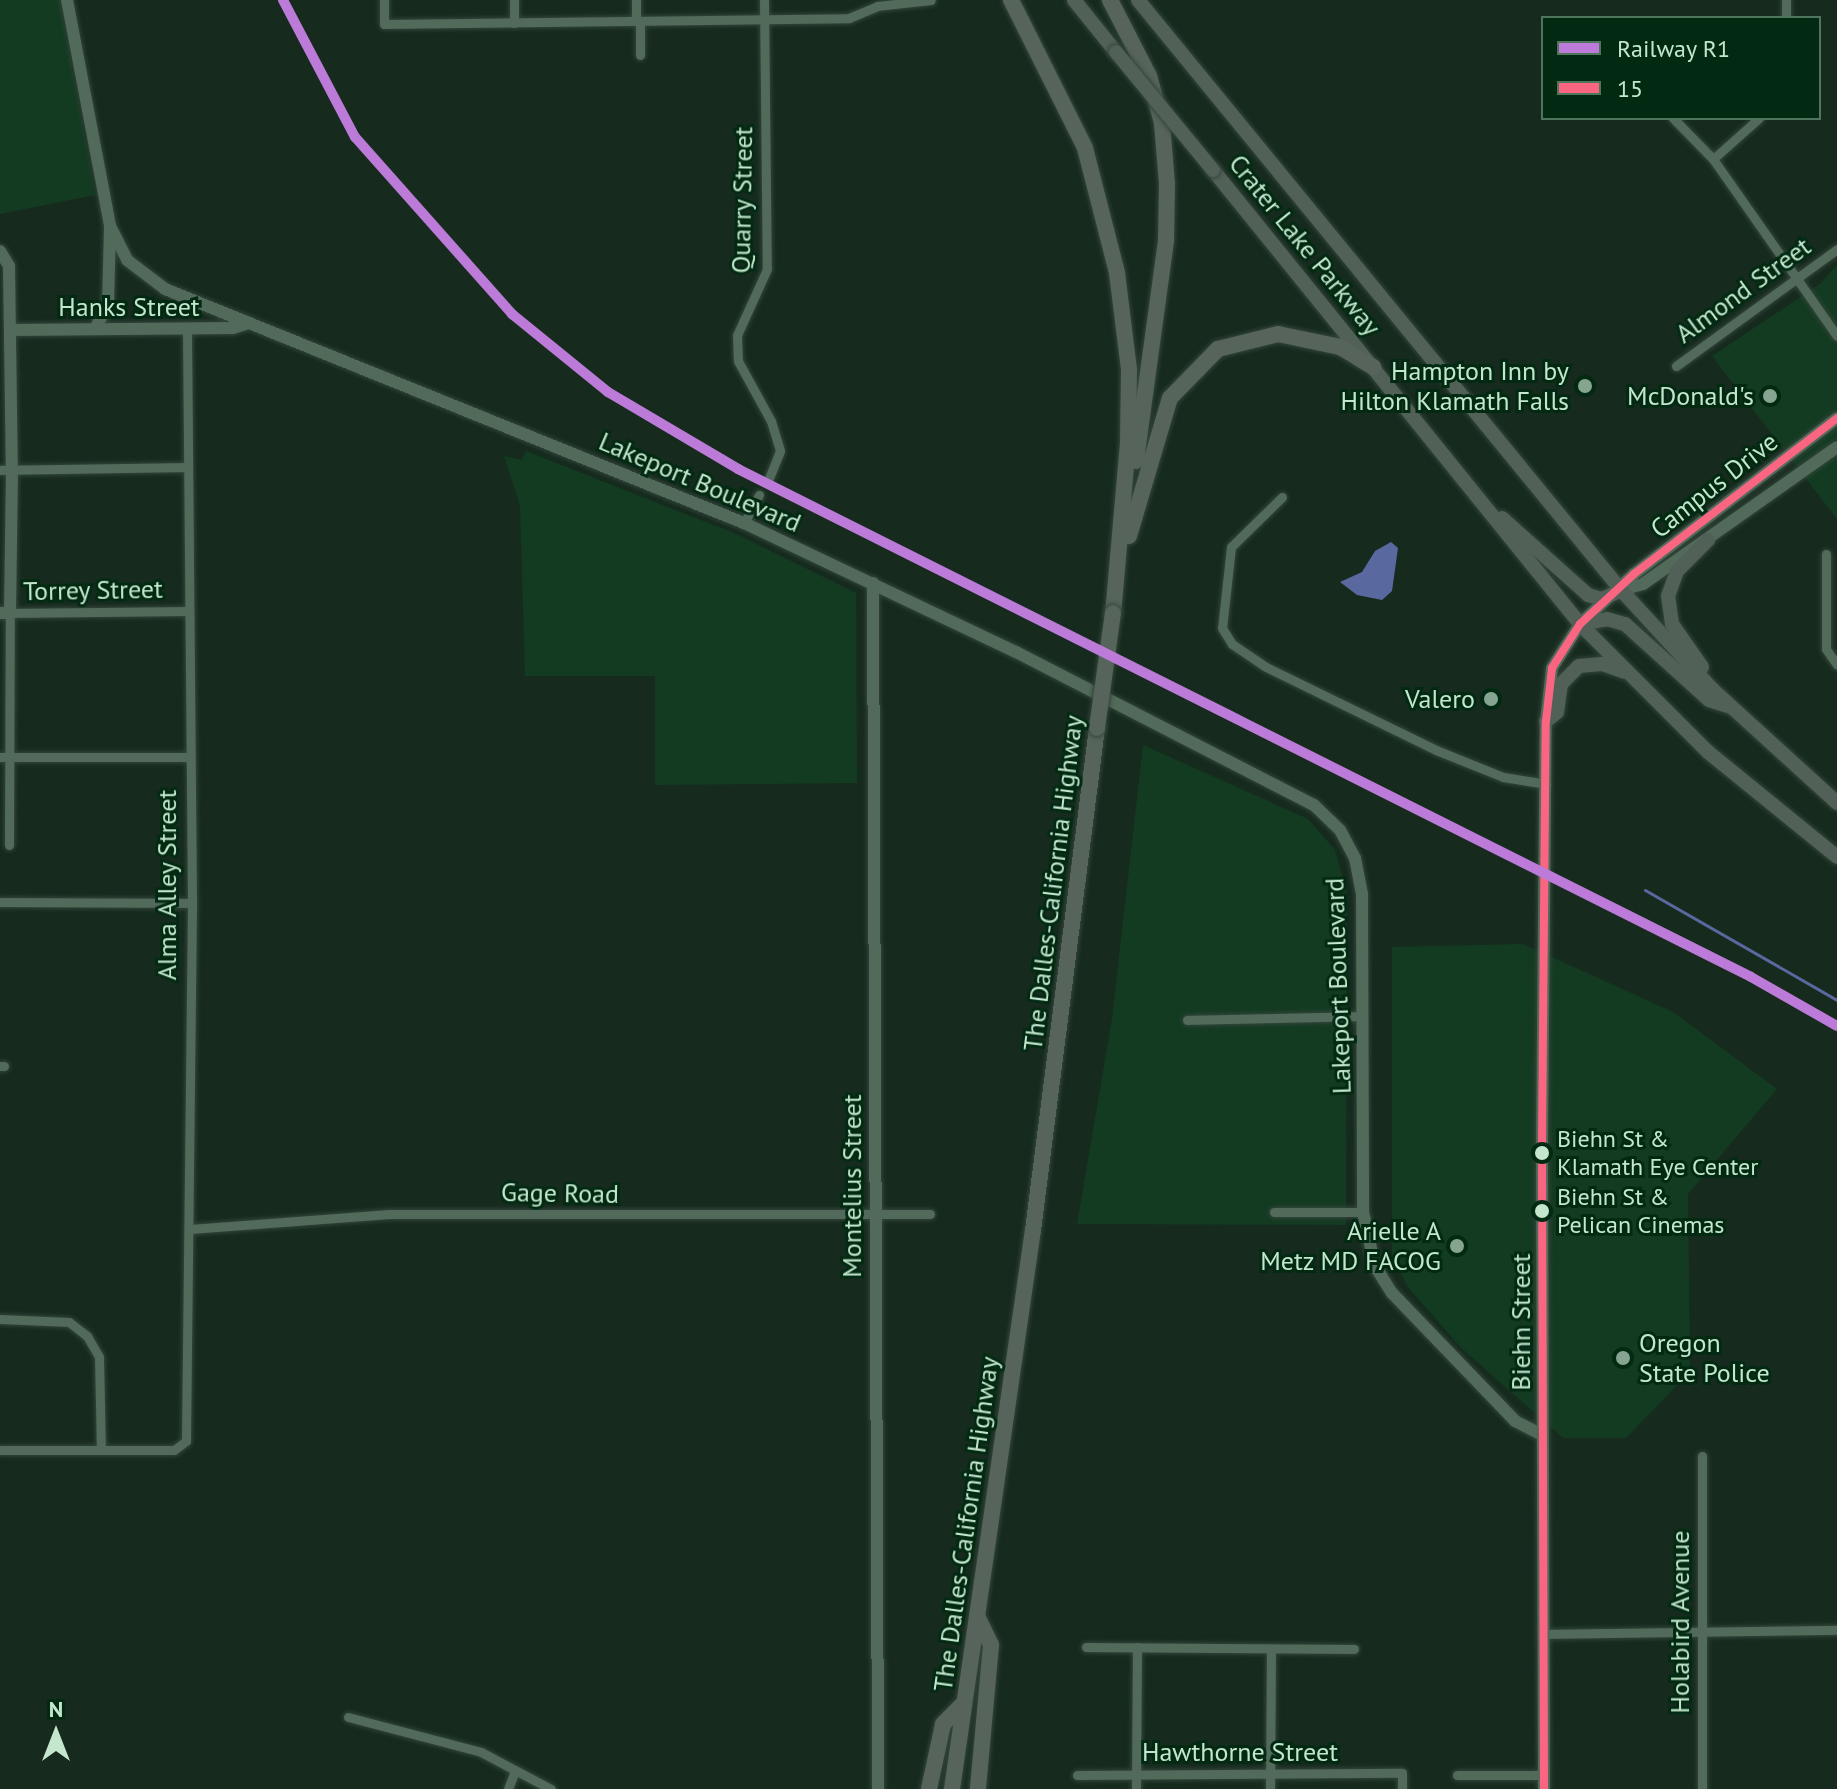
<!DOCTYPE html>
<style>
body{margin:0}
#map{position:relative;width:1837px;height:1789px;overflow:hidden;background:#162b1e;font-family:"PT Sans",sans-serif}
div>[style]{position:absolute}
.built>*{inset:0;background:#133b22}
.water>*{inset:0;background:#5a68a0}
.stream>*{height:3px;margin:-1.5px;padding:0 1.5px;transform-origin:1.5px;border-radius:1.5px;background:#5a68a0}
.roads{filter:drop-shadow(0 0 2px #33453a) drop-shadow(0 0 2px #33453a)}
.minor>*{height:9px;margin:-4.5px;padding:0 4.5px;transform-origin:4.5px;border-radius:4.5px;background:#526a5a}
.tertiary>*{height:12px;margin:-6px;padding:0 6px;transform-origin:6px;border-radius:6px;background:#526a5a}
.primary>*{height:14px;margin:-7px;padding:0 7px;transform-origin:7px;border-radius:7px;background:#526158}
.trunk>*{height:16px;margin:-8px;padding:0 8px;transform-origin:8px;border-radius:8px;background:#57645c}
.bridges{filter:drop-shadow(0 0 2px #33453a) drop-shadow(0 0 2px #33453a)}
.primary-bridge>*{height:14px;margin:-7px;padding:0 7px;transform-origin:7px;border-radius:7px;background:#526158}
.trunk-bridge>*{height:16px;margin:-8px;padding:0 8px;transform-origin:8px;border-radius:8px;background:#57645c}
.bus-1>*{height:8px;margin:-4px;padding:0 4px;transform-origin:4px;border-radius:4px;background:#fa6682}
.rail-1>*{height:10px;margin:-5px;padding:0 5px;transform-origin:5px;border-radius:5px;background:#bd7bd9}
.dots>*{width:22px;height:22px;translate:-50% -50%;box-sizing:border-box;border:4px solid #022a13;border-radius:50%}
span{translate:-50% -50%;white-space:nowrap;text-align:center;line-height:1.15;-webkit-text-stroke:6px #022a13;paint-order:stroke}
.bus-label{font-size:24px;color:#c3e6cd}
.left{translate:0 -50%;text-align:left}
.street-label{font-size:26px;color:#c3e6cd}
.poi-label{font-size:26px;color:#c3e6cd}
.right{translate:-100% -50%;text-align:right}
.legend{position:absolute;left:1541px;top:16px;width:280px;height:104px;box-sizing:border-box;background:#022a13;border:2px solid #4f755d;margin:0;padding:10px 14px;list-style:none;font-size:24px;color:#c3e6cd}
.legend li{display:flex;align-items:center;gap:16px;height:40px}
.legend b{width:40px;border:2px solid #4f755d}
.north{position:absolute;left:16px;top:1693px;width:80px;height:80px;-webkit-text-stroke:6px #022a13;paint-order:stroke;rotate:0deg;font-size:22px;font-weight:700;line-height:32px;text-align:center;color:#c3e6cd}
.north::after{content:'';display:block;margin:auto;width:28px;height:36px;background:#c3e6cd;clip-path:polygon(50% 0,100% 100%,50% 72%,0 100%)}
</style>
<div id="map">
<div class="built">
<div style="clip-path:polygon(0 0,60px 0,95px 195px,0 214px)"></div>
<div style="clip-path:polygon(1837px 265px,1837px 519px,1712px 356px,1820px 284px)"></div>
<div style="clip-path:polygon(526px 451px,739px 535px,856px 593px,857px 783px,655px 785px,655px 676px,525px 676px,520px 505px,504px 456px,522px 460px)"></div>
<div style="clip-path:polygon(1143px 745px,1308px 819px,1335px 850px,1347px 894px,1346px 1225px,1077px 1224px,1112px 1019px)"></div>
<div style="clip-path:polygon(1523px 944px,1673px 1012px,1777px 1089px,1688px 1194px,1690px 1372px,1626px 1438px,1563px 1438px,1461px 1348px,1408px 1287px,1392px 1256px,1392px 947px)"></div>
</div>
<div class="water">
<div style="clip-path:polygon(1391px 542px,1398px 548px,1392px 591px,1382px 600px,1357px 595px,1340px 582px,1362px 572px,1375px 551px)"></div>
</div>
<div class="stream">
<div style="left:1645px;top:890px;width:221px;rotate:29.8deg"></div>
</div>
<div class="roads">
<div class="minor">
<div style="left:384px;top:0;width:24px;rotate:90deg"></div>
<div style="left:384px;top:24px;width:465px;rotate:-0.7deg"></div>
<div style="left:849px;top:18px;width:30px;rotate:-23deg"></div>
<div style="left:877px;top:6px;width:54px;rotate:-6.3deg"></div>
<div style="left:514px;top:0;width:23px;rotate:90deg"></div>
<div style="left:764px;top:0;width:269px;rotate:89.4deg"></div>
<div style="left:767px;top:269px;width:72px;rotate:114.4deg"></div>
<div style="left:737px;top:335px;width:26px;rotate:88deg"></div>
<div style="left:738px;top:361px;width:68px;rotate:61.2deg"></div>
<div style="left:771px;top:421px;width:31px;rotate:73deg"></div>
<div style="left:780px;top:451px;width:29px;rotate:112deg"></div>
<div style="left:1786px;top:18px;width:18px;rotate:-90deg"></div>
<div style="left:636px;top:21px;width:21px;rotate:-90deg"></div>
<div style="left:640px;top:55px;width:34px;rotate:-90deg"></div>
<div style="left:1673px;top:118px;width:57px;rotate:45.7deg"></div>
<div style="left:1713px;top:159px;width:216px;rotate:55deg"></div>
<div style="left:1713px;top:159px;width:62px;rotate:-41.7deg"></div>
<div style="left:1676px;top:366px;width:199px;rotate:-36deg"></div>
<div style="left:0;top:470px;width:186px;rotate:-0.9deg"></div>
<div style="left:1282px;top:497px;width:71px;rotate:135.6deg"></div>
<div style="left:1231px;top:547px;width:81px;rotate:96.3deg"></div>
<div style="left:1222px;top:628px;width:19px;rotate:58deg"></div>
<div style="left:1232px;top:644px;width:41px;rotate:34.1deg"></div>
<div style="left:1266px;top:667px;width:189px;rotate:26deg"></div>
<div style="left:1436px;top:750px;width:72px;rotate:21.9deg"></div>
<div style="left:1503px;top:777px;width:44px;rotate:9.2deg"></div>
<div style="left:744px;top:523px;width:32px;rotate:-62deg"></div>
<div style="left:1826px;top:554px;width:95px;rotate:90deg"></div>
<div style="left:1826px;top:649px;width:19px;rotate:55deg"></div>
<div style="left:0;top:757px;width:188px"></div>
<div style="left:9px;top:845px;width:232px;rotate:-89.8deg"></div>
<div style="left:10px;top:613px;width:177px;rotate:-0.6deg"></div>
<div style="left:0;top:902px;width:192px;rotate:0.3deg"></div>
<div style="left:1187px;top:1020px;width:176px;rotate:-1.3deg"></div>
<div style="left:0;top:1066px;width:4px"></div>
<div style="left:1274px;top:1212px;width:89px"></div>
<div style="left:190px;top:1229px;width:200px;rotate:-4.3deg"></div>
<div style="left:389px;top:1214px;width:541px"></div>
<div style="left:0;top:1319px;width:69px;rotate:2.5deg"></div>
<div style="left:69px;top:1322px;width:23px;rotate:38deg"></div>
<div style="left:87px;top:1336px;width:24px;rotate:60deg"></div>
<div style="left:99px;top:1357px;width:93px;rotate:88.8deg"></div>
<div style="left:0;top:1450px;width:174px"></div>
<div style="left:174px;top:1450px;width:15px;rotate:-37deg"></div>
<div style="left:186px;top:1441px;width:538px;rotate:-89.36deg"></div>
<div style="left:192px;top:903px;width:574px;rotate:-90.5deg"></div>
<div style="left:1702px;top:1456px;width:333px;rotate:90deg"></div>
<div style="left:1544px;top:1634px;width:293px;rotate:-0.8deg"></div>
<div style="left:1086px;top:1647px;width:268px;rotate:0.4deg"></div>
<div style="left:348px;top:1717px;width:138px;rotate:14.7deg"></div>
<div style="left:481px;top:1752px;width:79px;rotate:27.9deg"></div>
<div style="left:1077px;top:1775px;width:325px;rotate:-0.4deg"></div>
<div style="left:1402px;top:1773px;width:16px;rotate:90deg"></div>
<div style="left:1457px;top:1775px;width:87px"></div>
<div style="left:508px;top:1789px;width:19px;rotate:-69deg"></div>
<div style="left:1136px;top:1789px;width:142px;rotate:-89.6deg"></div>
<div style="left:1270px;top:1789px;width:140px;rotate:-89.6deg"></div>
</div>
<div class="tertiary">
<div style="left:67px;top:0;width:230px;rotate:79.2deg"></div>
<div style="left:110px;top:226px;width:38px;rotate:63deg"></div>
<div style="left:127px;top:260px;width:48px;rotate:37.3deg"></div>
<div style="left:165px;top:289px;width:624px;rotate:22.01deg"></div>
<div style="left:744px;top:523px;width:301px;rotate:25.4deg"></div>
<div style="left:1016px;top:652px;width:335px;rotate:27.2deg"></div>
<div style="left:1314px;top:805px;width:36px;rotate:44deg"></div>
<div style="left:1340px;top:830px;width:32px;rotate:62deg"></div>
<div style="left:1355px;top:858px;width:37px;rotate:79deg"></div>
<div style="left:1362px;top:894px;width:318px;rotate:89.8deg"></div>
<div style="left:1363px;top:1212px;width:55px;rotate:77.5deg"></div>
<div style="left:1375px;top:1266px;width:32px;rotate:58deg"></div>
<div style="left:1392px;top:1293px;width:178px;rotate:46.1deg"></div>
<div style="left:1515px;top:1421px;width:31px;rotate:27deg"></div>
<div style="left:0;top:251px;width:17px;rotate:59deg"></div>
<div style="left:9px;top:266px;width:204px;rotate:89.2deg"></div>
<div style="left:12px;top:470px;width:143px;rotate:90.8deg"></div>
<div style="left:10px;top:613px;width:10px;rotate:180deg"></div>
<div style="left:95px;top:329px;width:27px;rotate:-62deg"></div>
<div style="left:108px;top:305px;width:76px;rotate:-88.5deg"></div>
<div style="left:10px;top:330px;width:223px;rotate:-0.5deg"></div>
<div style="left:233px;top:328px;width:16px;rotate:-18deg"></div>
<div style="left:873px;top:583px;width:1206px;rotate:89.76deg"></div>
<div style="left:1621px;top:590px;width:23px;rotate:-15deg"></div>
<div style="left:1643px;top:584px;width:237px;rotate:-35.2deg"></div>
<div style="left:1544px;top:1789px;width:645px;rotate:-90.18deg"></div>
<div style="left:1542px;top:1144px;width:423px;rotate:-89.5deg"></div>
<div style="left:1546px;top:721px;width:53px;rotate:-83.5deg"></div>
<div style="left:1552px;top:668px;width:52px;rotate:-57.5deg"></div>
<div style="left:1580px;top:624px;width:74px;rotate:-42.8deg"></div>
<div style="left:1634px;top:574px;width:256px;rotate:-37.5deg"></div>
</div>
<div class="primary">
<div style="left:1074px;top:0;width:67px;rotate:51.1deg"></div>
<div style="left:1138px;top:0;width:762px;rotate:50.69deg"></div>
<div style="left:1621px;top:590px;width:136px;rotate:47.4deg"></div>
<div style="left:1713px;top:690px;width:168px;rotate:42.3deg"></div>
<div style="left:1213px;top:170px;width:584px;rotate:51.05deg"></div>
<div style="left:1580px;top:624px;width:181px;rotate:45deg"></div>
<div style="left:1708px;top:752px;width:166px;rotate:39.1deg"></div>
<div style="left:1502px;top:518px;width:115px;rotate:41.8deg"></div>
<div style="left:1588px;top:595px;width:15px;rotate:16deg"></div>
<div style="left:1602px;top:599px;width:21px;rotate:-25deg"></div>
<div style="left:1580px;top:624px;width:27px;rotate:-10deg"></div>
<div style="left:1607px;top:619px;width:19px;rotate:16deg"></div>
<div style="left:1625px;top:624px;width:113px;rotate:42.1deg"></div>
<div style="left:1709px;top:700px;width:20px;rotate:18deg"></div>
<div style="left:1702px;top:667px;width:52px;rotate:-124.9deg"></div>
<div style="left:1672px;top:624px;width:28px;rotate:-98deg"></div>
<div style="left:1668px;top:596px;width:27px;rotate:-70deg"></div>
<div style="left:1677px;top:571px;width:44px;rotate:-45deg"></div>
<div style="left:1546px;top:721px;width:14px;rotate:-39deg"></div>
<div style="left:1557px;top:712px;width:28px;rotate:-82deg"></div>
<div style="left:1561px;top:684px;width:25px;rotate:-45deg"></div>
<div style="left:1579px;top:666px;width:23px;rotate:-5deg"></div>
<div style="left:1602px;top:664px;width:24px;rotate:19deg"></div>
</div>
<div class="trunk">
<div style="left:1011px;top:0;width:165px;rotate:63.4deg"></div>
<div style="left:1085px;top:148px;width:129px;rotate:75.6deg"></div>
<div style="left:1117px;top:273px;width:98px;rotate:82.9deg"></div>
<div style="left:1129px;top:370px;width:73px;rotate:90.8deg"></div>
<div style="left:1128px;top:443px;width:171px;rotate:95deg"></div>
<div style="left:1110px;top:0;width:85px;rotate:62.8deg"></div>
<div style="left:1149px;top:76px;width:49px;rotate:74.5deg"></div>
<div style="left:1162px;top:123px;width:61px;rotate:85.3deg"></div>
<div style="left:1167px;top:184px;width:57px;rotate:91deg"></div>
<div style="left:1166px;top:241px;width:222px;rotate:97.8deg"></div>
<div style="left:1129px;top:536px;width:144px;rotate:-73.5deg"></div>
<div style="left:1170px;top:398px;width:69px;rotate:-45.6deg"></div>
<div style="left:1218px;top:349px;width:62px;rotate:-14deg"></div>
<div style="left:1278px;top:334px;width:63px;rotate:11.8deg"></div>
<div style="left:1340px;top:347px;width:39px;rotate:31deg"></div>
<div style="left:977px;top:1616px;width:32px;rotate:64deg"></div>
<div style="left:991px;top:1645px;width:145px;rotate:95.2deg"></div>
<div style="left:929px;top:1789px;width:66px;rotate:-77.8deg"></div>
<div style="left:943px;top:1724px;width:28px;rotate:-45deg"></div>
<div style="left:952px;top:1789px;width:565px;rotate:-81.76deg"></div>
<div style="left:1033px;top:1230px;width:506px;rotate:-82.73deg"></div>
</div>
</div>
<div class="bridges">
<div class="primary-bridge">
<div style="left:1116px;top:52px;width:153px;rotate:50.6deg"></div>
</div>
<div class="trunk-bridge">
<div style="left:1097px;top:728px;width:116px;rotate:-82.1deg"></div>
</div>
</div>
<div class="bus-1">
<div style="left:1544px;top:1789px;width:645px;rotate:-90.18deg"></div>
<div style="left:1542px;top:1144px;width:423px;rotate:-89.5deg"></div>
<div style="left:1546px;top:721px;width:53px;rotate:-83.5deg"></div>
<div style="left:1552px;top:668px;width:52px;rotate:-57.5deg"></div>
<div style="left:1580px;top:624px;width:74px;rotate:-42.8deg"></div>
<div style="left:1634px;top:574px;width:256px;rotate:-37.5deg"></div>
</div>
<div class="rail-1">
<div style="left:283px;top:0;width:155px;rotate:62.3deg"></div>
<div style="left:355px;top:137px;width:237px;rotate:48.4deg"></div>
<div style="left:512px;top:314px;width:124px;rotate:39.1deg"></div>
<div style="left:608px;top:392px;width:151px;rotate:30.6deg"></div>
<div style="left:738px;top:469px;width:1133px;rotate:26.63deg"></div>
<div style="left:1751px;top:977px;width:99px;rotate:29.7deg"></div>
</div>
<div class="dots">
<div style="left:1585px;top:386px;background:#86a590"></div>
<div style="left:1770px;top:396px;background:#86a590"></div>
<div style="left:1491px;top:699px;background:#86a590"></div>
<div style="left:1542px;top:1153px;background:#c3e6cd"></div>
<div style="left:1542px;top:1211px;background:#c3e6cd"></div>
<div style="left:1457px;top:1246px;background:#86a590"></div>
<div style="left:1623px;top:1358px;background:#86a590"></div>
</div>
<div class="bus-label">
<span class="left" style="left:1557px;top:1153px">Biehn St &amp;<br>Klamath Eye Center</span>
<span class="left" style="left:1557px;top:1211px">Biehn St &amp;<br>Pelican Cinemas</span>
</div>
<div class="street-label">
<span style="left:742px;top:200px;rotate:-89deg">Quarry Street</span>
<span style="left:1305px;top:245px;rotate:51deg">Crater Lake Parkway</span>
<span style="left:1743px;top:290px;rotate:-36deg">Almond Street</span>
<span style="left:129px;top:307px">Hanks Street</span>
<span style="left:700px;top:482px;rotate:23deg">Lakeport Boulevard</span>
<span style="left:1714px;top:485px;rotate:-38deg">Campus Drive</span>
<span style="left:93px;top:590px;rotate:-1deg">Torrey Street</span>
<span style="left:1053px;top:883px;rotate:-83deg">The Dalles-California Highway</span>
<span style="left:167px;top:885px;rotate:-90deg">Alma Alley Street</span>
<span style="left:1338px;top:986px;rotate:-92deg">Lakeport Boulevard</span>
<span style="left:852px;top:1186px;rotate:-90deg">Montelius Street</span>
<span style="left:560px;top:1193px;rotate:1deg">Gage Road</span>
<span style="left:1521px;top:1322px;rotate:-90deg">Biehn Street</span>
<span style="left:966px;top:1524px;rotate:-82deg">The Dalles-California Highway</span>
<span style="left:1680px;top:1622px;rotate:-90deg">Holabird Avenue</span>
<span style="left:1240px;top:1752px">Hawthorne Street</span>
</div>
<div class="poi-label">
<span class="right" style="left:1569px;top:386px">Hampton Inn by<br>Hilton Klamath Falls</span>
<span class="right" style="left:1754px;top:396px">McDonald's</span>
<span class="right" style="left:1475px;top:699px">Valero</span>
<span class="right" style="left:1441px;top:1246px">Arielle A<br>Metz MD FACOG</span>
<span class="left" style="left:1639px;top:1358px">Oregon<br>State Police</span>
</div>
<ul class="legend">
<li><b style="height:10px;background:#bd7bd9"></b>Railway R1</li>
<li><b style="height:10px;background:#fa6682"></b>15</li>
</ul>
<div class="north">N</div>
</div>
